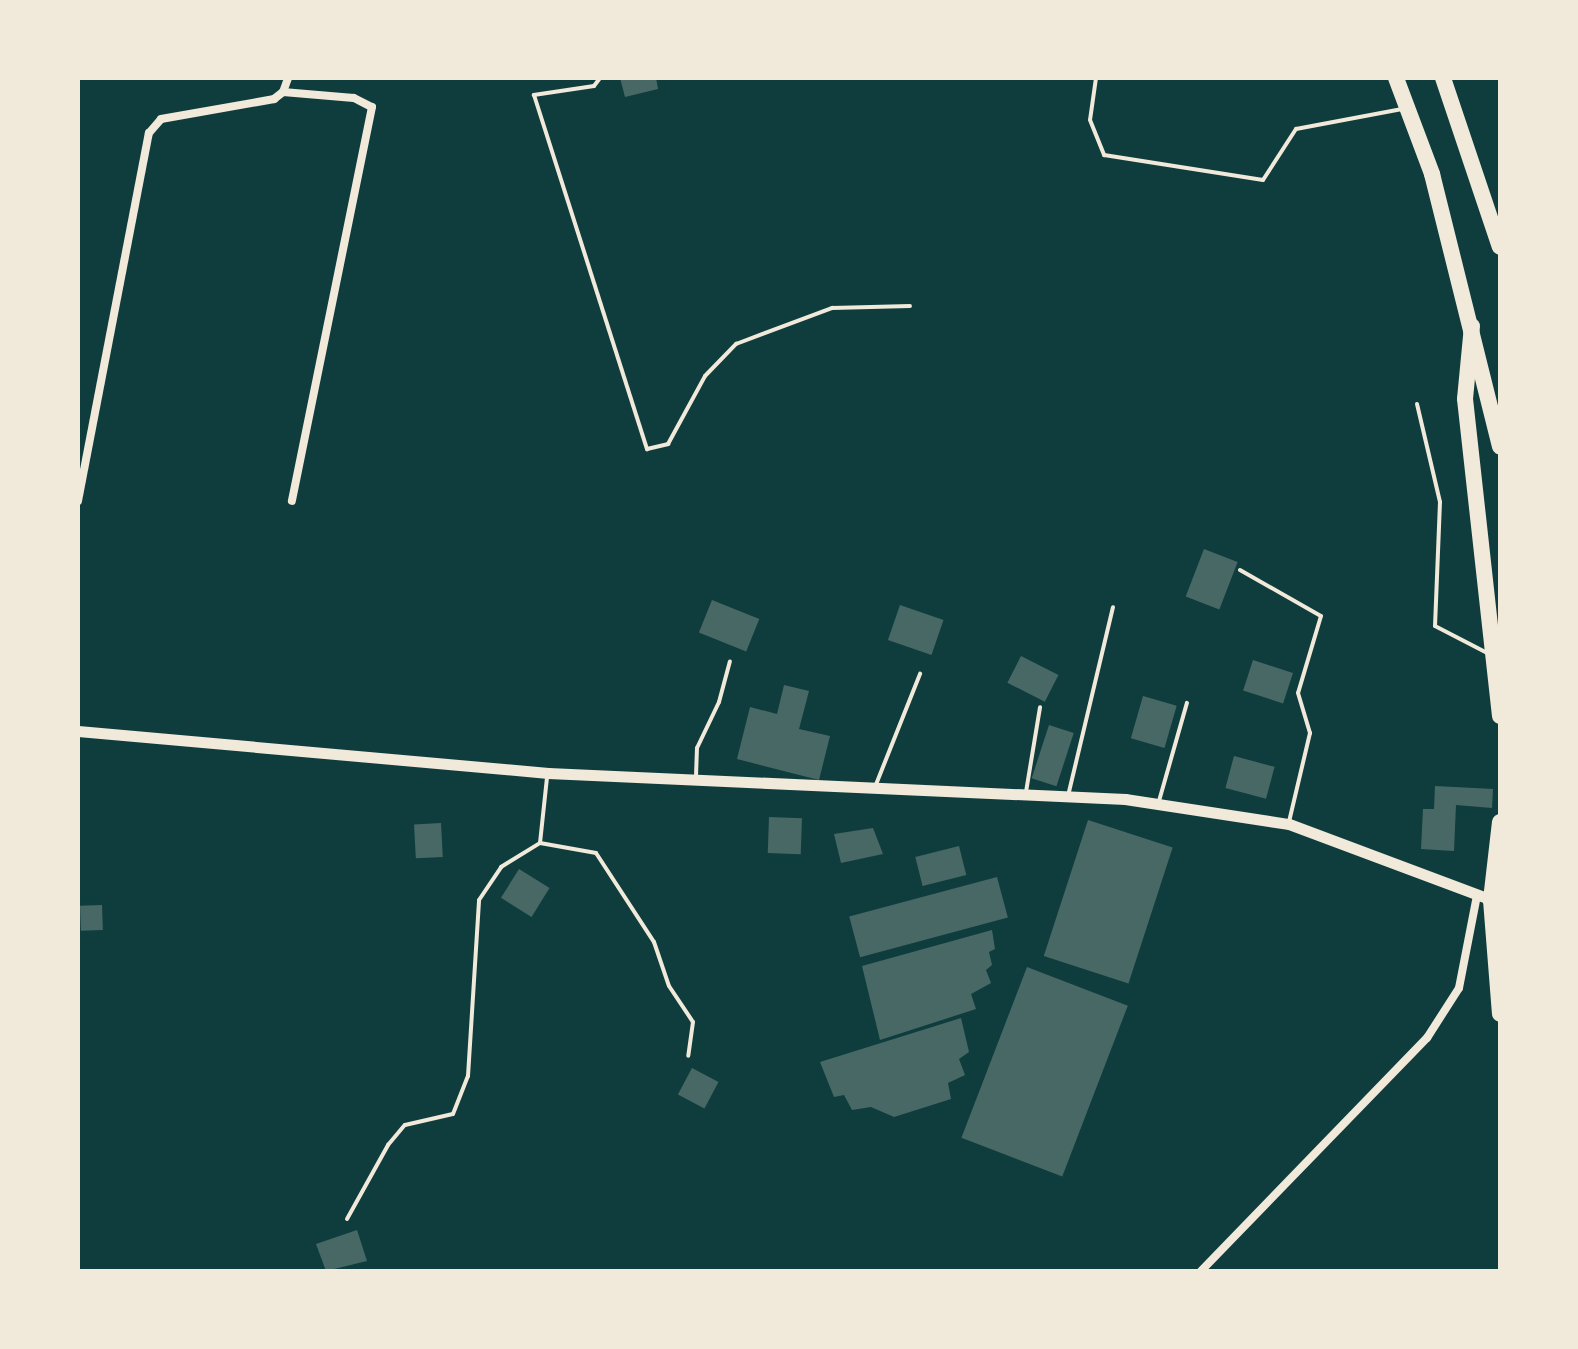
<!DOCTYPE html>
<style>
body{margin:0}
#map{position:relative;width:1578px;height:1349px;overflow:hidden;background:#0f3d3e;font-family:Ubuntu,sans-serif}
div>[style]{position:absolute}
.building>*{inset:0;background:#486865;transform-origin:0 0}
.service>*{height:4px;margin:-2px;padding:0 2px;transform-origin:2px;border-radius:2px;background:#f1e9da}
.minor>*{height:8px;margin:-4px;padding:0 4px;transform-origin:4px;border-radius:4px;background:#f1e9da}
.tertiary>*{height:11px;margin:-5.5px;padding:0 5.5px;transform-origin:5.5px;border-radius:5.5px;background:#f1e9da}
.motorway>*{height:16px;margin:-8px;padding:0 8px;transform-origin:8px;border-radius:8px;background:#f1e9da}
span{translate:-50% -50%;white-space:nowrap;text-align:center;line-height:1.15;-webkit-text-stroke:7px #f1e9da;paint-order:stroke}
.frame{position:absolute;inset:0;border:80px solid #f1e9da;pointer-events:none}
</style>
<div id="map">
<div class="building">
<div style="clip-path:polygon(620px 78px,656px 78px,658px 89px,625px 97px)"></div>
<div style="left:1204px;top:549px;width:36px;height:51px;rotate:21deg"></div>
<div style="left:712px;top:600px;width:51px;height:35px;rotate:22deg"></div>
<div style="left:900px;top:605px;width:46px;height:37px;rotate:19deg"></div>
<div style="left:1021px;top:656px;width:42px;height:30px;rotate:27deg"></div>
<div style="left:1253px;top:660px;width:42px;height:32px;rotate:18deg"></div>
<div style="clip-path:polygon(784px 685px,809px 691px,799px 729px,830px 736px,819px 780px,737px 759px,750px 707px,777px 714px)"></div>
<div style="left:1143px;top:696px;width:35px;height:44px;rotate:16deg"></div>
<div style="left:1049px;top:725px;width:26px;height:56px;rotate:18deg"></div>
<div style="left:1234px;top:756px;width:42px;height:33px;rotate:15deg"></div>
<div style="clip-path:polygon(1435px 786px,1493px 789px,1492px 808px,1456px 805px,1454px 851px,1421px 849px,1423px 809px,1434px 809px)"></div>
<div style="left:769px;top:817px;width:33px;height:36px;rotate:2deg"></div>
<div style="left:1088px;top:820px;width:89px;height:143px;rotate:18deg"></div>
<div style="left:441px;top:823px;width:34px;height:27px;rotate:87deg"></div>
<div style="clip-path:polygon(873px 828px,883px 854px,841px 863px,834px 834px)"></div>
<div style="left:959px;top:846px;width:30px;height:45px;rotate:76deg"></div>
<div style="left:519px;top:869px;width:36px;height:34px;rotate:32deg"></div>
<div style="left:997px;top:877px;width:42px;height:153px;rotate:75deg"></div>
<div style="left:102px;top:905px;width:25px;height:22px;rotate:88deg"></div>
<div style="clip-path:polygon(992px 930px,995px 949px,989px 952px,992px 965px,986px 970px,991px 983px,971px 994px,976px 1009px,880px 1040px,862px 966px)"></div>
<div style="left:1027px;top:967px;width:108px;height:183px;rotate:21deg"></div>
<div style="clip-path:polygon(961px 1018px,969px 1052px,959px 1059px,965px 1075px,948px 1083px,951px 1099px,894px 1117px,871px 1107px,852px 1110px,844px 1095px,834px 1097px,820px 1062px)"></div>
<div style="left:692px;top:1068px;width:30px;height:30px;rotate:28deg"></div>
<div style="clip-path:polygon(357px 1230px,367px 1261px,326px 1271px,316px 1244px)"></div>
</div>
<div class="service">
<div style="left:600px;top:78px;width:10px;rotate:127deg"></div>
<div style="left:594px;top:86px;width:61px;rotate:171.5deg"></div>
<div style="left:534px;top:95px;width:372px;rotate:72.3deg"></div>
<div style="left:647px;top:449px;width:22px;rotate:-13deg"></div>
<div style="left:668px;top:444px;width:77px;rotate:-61.4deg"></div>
<div style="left:705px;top:376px;width:45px;rotate:-45.9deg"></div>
<div style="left:736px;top:344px;width:103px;rotate:-20.6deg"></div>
<div style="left:832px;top:308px;width:78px;rotate:-1.5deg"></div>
<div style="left:1096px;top:78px;width:42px;rotate:98.1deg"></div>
<div style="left:1090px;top:120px;width:38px;rotate:68deg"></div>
<div style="left:1104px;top:155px;width:161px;rotate:8.9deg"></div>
<div style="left:1263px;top:180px;width:61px;rotate:-57.1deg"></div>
<div style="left:1296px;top:129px;width:108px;rotate:-10.7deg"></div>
<div style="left:1417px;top:404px;width:101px;rotate:76.8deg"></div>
<div style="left:1440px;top:502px;width:124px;rotate:92.3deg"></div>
<div style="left:1435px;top:626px;width:61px;rotate:27.4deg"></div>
<div style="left:1240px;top:570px;width:93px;rotate:29.6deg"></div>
<div style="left:1321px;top:616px;width:80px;rotate:106.6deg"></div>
<div style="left:1298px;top:693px;width:42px;rotate:73.3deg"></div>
<div style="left:1310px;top:733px;width:91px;rotate:103.3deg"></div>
<div style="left:696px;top:776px;width:28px;rotate:-88deg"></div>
<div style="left:697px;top:748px;width:51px;rotate:-64.4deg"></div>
<div style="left:719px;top:702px;width:42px;rotate:-75deg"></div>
<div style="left:875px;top:787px;width:122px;rotate:-68.3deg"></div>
<div style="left:1026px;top:792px;width:86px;rotate:-80.6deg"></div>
<div style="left:1068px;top:796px;width:194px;rotate:-76.6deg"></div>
<div style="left:1159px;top:801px;width:102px;rotate:-74.1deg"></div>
<div style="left:540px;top:843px;width:57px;rotate:10.1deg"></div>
<div style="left:596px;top:853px;width:106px;rotate:56.9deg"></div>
<div style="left:654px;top:942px;width:46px;rotate:71.2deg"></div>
<div style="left:669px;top:986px;width:43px;rotate:56.3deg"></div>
<div style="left:693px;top:1022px;width:34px;rotate:98deg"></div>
<div style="left:347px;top:1219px;width:85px;rotate:-61deg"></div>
<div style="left:388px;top:1145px;width:26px;rotate:-50deg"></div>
<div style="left:405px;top:1125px;width:49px;rotate:-12.9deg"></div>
<div style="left:453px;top:1114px;width:41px;rotate:-68.5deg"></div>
<div style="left:468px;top:1076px;width:176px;rotate:-86.4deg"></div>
<div style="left:479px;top:900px;width:40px;rotate:-56deg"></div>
<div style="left:501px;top:867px;width:46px;rotate:-31.6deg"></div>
<div style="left:540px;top:843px;width:66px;rotate:-83.9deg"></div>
</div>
<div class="minor">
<div style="left:283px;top:92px;width:15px;rotate:-70deg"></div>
<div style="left:78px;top:501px;width:375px;rotate:-79.1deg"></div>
<div style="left:149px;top:133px;width:18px;rotate:-49deg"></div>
<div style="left:161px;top:119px;width:115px;rotate:-10deg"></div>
<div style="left:274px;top:99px;width:11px;rotate:-38deg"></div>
<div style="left:283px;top:92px;width:71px;rotate:4.8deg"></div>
<div style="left:354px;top:98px;width:20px;rotate:27deg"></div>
<div style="left:372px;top:107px;width:402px;rotate:101.5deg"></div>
<div style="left:1201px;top:1271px;width:325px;rotate:-45.9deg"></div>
<div style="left:1427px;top:1038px;width:59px;rotate:-57.4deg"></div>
<div style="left:1459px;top:988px;width:95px;rotate:-79deg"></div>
</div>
<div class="tertiary">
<div style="left:78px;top:731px;width:472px;rotate:5.1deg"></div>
<div style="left:548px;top:773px;width:578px;rotate:2.58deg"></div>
<div style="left:1125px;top:799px;width:166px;rotate:8.7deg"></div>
<div style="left:1289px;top:824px;width:225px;rotate:20.5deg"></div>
</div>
<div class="motorway">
<div style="left:1396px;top:78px;width:103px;rotate:69.4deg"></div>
<div style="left:1432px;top:174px;width:281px;rotate:76deg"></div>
<div style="left:1443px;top:78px;width:178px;rotate:71.4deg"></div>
<div style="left:1472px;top:326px;width:73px;rotate:95.5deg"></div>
<div style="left:1465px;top:399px;width:319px;rotate:83.7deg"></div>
<div style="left:1500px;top:822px;width:79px;rotate:96.6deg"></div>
<div style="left:1491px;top:900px;width:114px;rotate:85.5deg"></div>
</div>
<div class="frame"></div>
</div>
